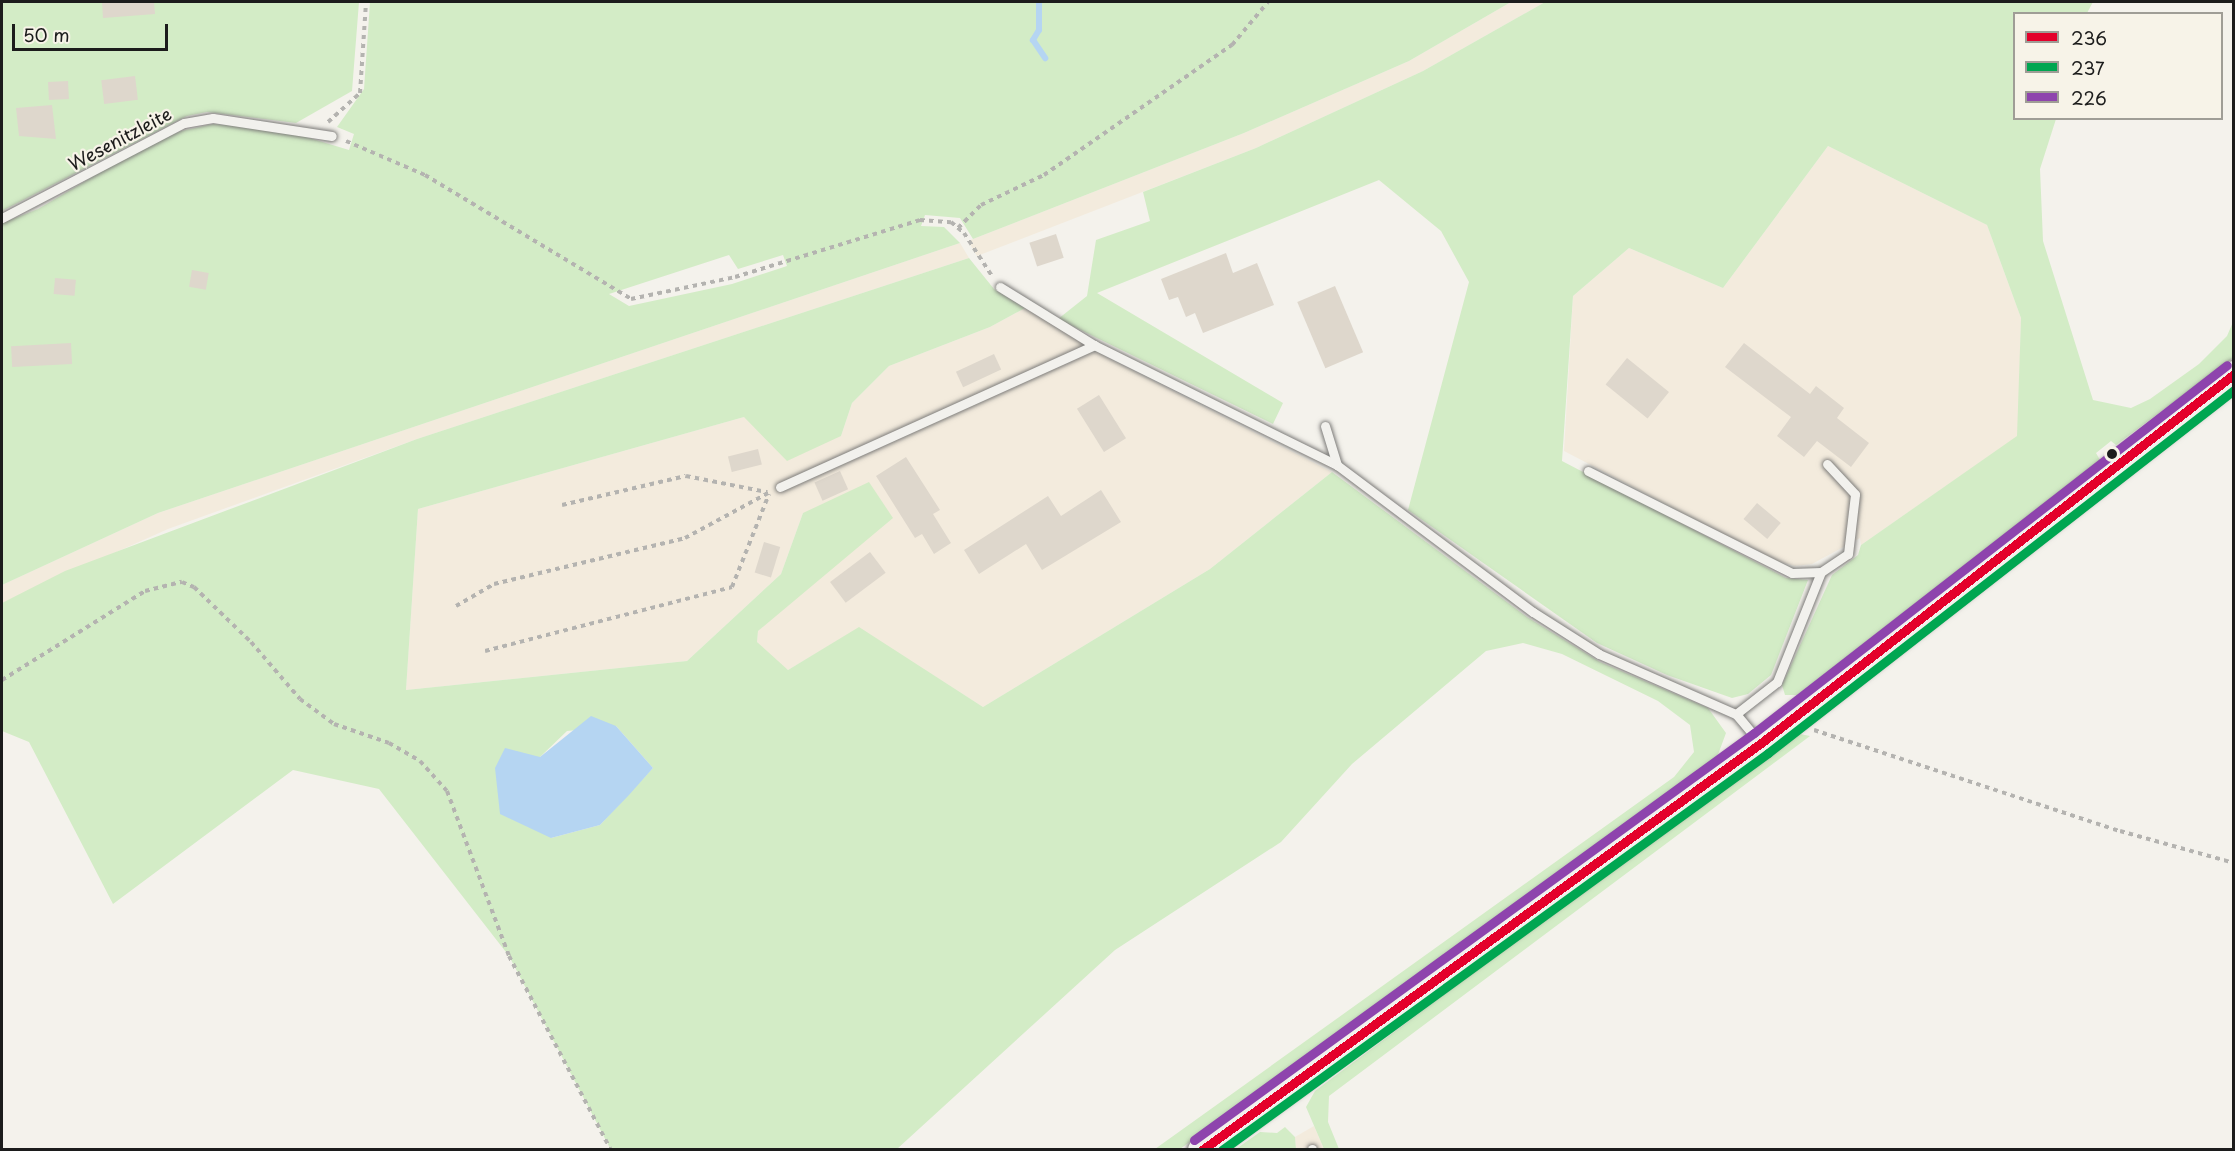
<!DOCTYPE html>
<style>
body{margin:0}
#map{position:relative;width:2235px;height:1151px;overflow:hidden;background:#f4f2ec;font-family:"Playpen Sans",sans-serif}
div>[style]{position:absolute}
.built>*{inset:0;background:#f3ebdd}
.green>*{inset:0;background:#d3ecc6}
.water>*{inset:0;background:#b5d5f2}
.stream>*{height:6px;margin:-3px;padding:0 3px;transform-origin:3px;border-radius:3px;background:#b5d5f2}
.building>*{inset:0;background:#ded7cc;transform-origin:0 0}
.path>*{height:4px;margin-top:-2px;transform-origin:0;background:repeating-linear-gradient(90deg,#b4b3b0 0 4.5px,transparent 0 9px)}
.roads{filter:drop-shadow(0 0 2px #7d7c7a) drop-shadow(0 0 2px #7d7c7a)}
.service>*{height:9px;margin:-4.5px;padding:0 4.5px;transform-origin:4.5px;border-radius:4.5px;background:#f2f1ed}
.secondary>*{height:27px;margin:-13.5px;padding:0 13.5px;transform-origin:13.5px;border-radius:13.5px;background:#f2f1ed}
.bus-1>*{height:9px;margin:-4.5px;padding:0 4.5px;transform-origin:4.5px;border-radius:4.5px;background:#e4002b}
.bus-2>*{height:9px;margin:-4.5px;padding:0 4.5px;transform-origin:4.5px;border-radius:4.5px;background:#00a651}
.bus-3>*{height:9px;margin:-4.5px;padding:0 4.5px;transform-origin:4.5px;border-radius:4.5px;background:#8e44ad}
.dots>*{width:16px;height:16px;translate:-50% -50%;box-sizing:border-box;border:3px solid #f7f3e8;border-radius:50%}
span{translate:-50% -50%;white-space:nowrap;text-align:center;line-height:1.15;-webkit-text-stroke:4.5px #f7f3e8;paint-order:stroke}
.street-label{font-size:18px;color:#1c1c1c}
.frame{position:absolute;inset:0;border:3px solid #1c1c1c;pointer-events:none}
.legend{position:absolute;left:2013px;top:12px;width:210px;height:108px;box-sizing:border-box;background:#f7f3e8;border:2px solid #9f9d96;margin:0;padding:8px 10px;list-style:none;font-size:18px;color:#1c1c1c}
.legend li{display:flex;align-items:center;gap:12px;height:30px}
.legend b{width:30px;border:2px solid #9f9d96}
.scale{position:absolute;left:12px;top:24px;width:156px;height:27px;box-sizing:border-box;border:3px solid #1c1c1c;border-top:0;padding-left:8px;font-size:18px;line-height:21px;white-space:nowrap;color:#1c1c1c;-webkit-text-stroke:4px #f7f3e8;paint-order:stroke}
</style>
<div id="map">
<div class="built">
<div style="clip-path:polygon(1511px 2px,1545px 2px,1423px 71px,1256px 148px,977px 256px,968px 241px,1244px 133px,1409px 61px)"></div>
<div style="clip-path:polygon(1828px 146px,1987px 225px,2021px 318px,2018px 436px,1861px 545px,1860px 538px,1812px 564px,1795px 566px,1773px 560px,1564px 451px,1573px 296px,1629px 248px,1723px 288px)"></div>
<div style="clip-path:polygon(960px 243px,969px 258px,417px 439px,168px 529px,2px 603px,2px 585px,158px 513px)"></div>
<div style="clip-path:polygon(1025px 308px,1108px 358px,1332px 472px,1210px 569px,983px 707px,859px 628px,788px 670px,770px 657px,757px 642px,758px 631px,820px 575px,803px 513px,781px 574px,687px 661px,406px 690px,418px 509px,744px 417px,841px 436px,852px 403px,889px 366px,990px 327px)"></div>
<div style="clip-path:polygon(1314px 1126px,1324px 1149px,1296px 1149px,1295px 1137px)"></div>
</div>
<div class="green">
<div style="clip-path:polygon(2px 2px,359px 2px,352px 91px,296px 123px,207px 112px,187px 116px,2px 211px)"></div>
<div style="clip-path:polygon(evenodd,370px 2px,1511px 2px,1409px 61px,1244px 133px,973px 239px,960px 218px,925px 215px,921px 226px,944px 227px,960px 243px,158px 513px,2px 585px,2px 223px,38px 209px,140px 149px,181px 131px,213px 124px,283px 130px,349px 150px,354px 134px,337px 127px,364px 89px,370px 2px,729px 255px,738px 269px,783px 255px,787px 266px,732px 284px,629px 306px,609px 294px,729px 255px)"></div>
<div style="clip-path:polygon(1545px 2px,2093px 2px,2087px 13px,2014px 14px,2014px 118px,2056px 119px,2040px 169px,2043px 241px,2093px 400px,2131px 408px,2150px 399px,2199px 364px,2227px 336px,2233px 322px,2234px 357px,2116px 445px,2111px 441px,2096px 453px,2100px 460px,1797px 695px,1785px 695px,1782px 685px,1832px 575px,1858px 555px,1861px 545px,2017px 436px,2021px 318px,1987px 225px,1828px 146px,1723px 288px,1629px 248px,1573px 296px,1562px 461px,1786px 578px,1808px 580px,1771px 675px,1748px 694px,1732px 698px,1667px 675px,1597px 643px,1408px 510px,1469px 282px,1441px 231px,1379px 180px,1097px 293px,1283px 403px,1273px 424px,1058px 319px,1087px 296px,1096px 240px,1150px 221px,1143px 192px,1256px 148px,1423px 71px)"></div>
<div style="clip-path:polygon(evenodd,969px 258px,994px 289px,1025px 308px,990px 327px,889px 366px,852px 403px,841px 436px,787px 461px,744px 417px,418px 509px,406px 690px,687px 661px,781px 574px,803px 513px,869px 482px,893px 518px,758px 631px,757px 642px,788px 670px,859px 627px,983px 707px,1210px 569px,1332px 472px,1527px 617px,1600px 662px,1708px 708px,1726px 733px,1716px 760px,1180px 1149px,1155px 1149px,1674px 777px,1694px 752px,1690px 725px,1658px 701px,1562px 654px,1523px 643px,1486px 651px,1352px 764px,1281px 842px,1115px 950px,897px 1149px,611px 1150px,509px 956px,379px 789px,293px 770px,113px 904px,29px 742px,2px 731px,2px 603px,65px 571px,417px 439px,969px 258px,616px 726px,653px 768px,600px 825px,551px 838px,540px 757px,567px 731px,616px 726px)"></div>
<div style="clip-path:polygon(1795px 733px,1810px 736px,1329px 1096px,1328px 1122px,1339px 1149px,1324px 1149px,1306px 1107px,1315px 1091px)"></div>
<div style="clip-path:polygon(1285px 1127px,1295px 1137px,1296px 1149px,1236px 1149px,1260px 1132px,1277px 1133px)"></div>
</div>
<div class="water">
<div style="clip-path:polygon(591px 716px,616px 726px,653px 768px,629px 795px,600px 825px,551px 838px,500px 814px,495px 768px,505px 748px,540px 757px)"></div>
</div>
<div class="stream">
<div style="left:1039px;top:2px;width:28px;rotate:90deg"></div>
<div style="left:1039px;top:30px;width:12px;rotate:121deg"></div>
<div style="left:1033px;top:40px;width:22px;rotate:56deg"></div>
</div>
<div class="building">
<div style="clip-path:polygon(102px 2px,154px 2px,155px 14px,103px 18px)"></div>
<div style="left:135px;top:76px;width:24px;height:34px;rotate:83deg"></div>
<div style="left:68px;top:81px;width:18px;height:20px;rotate:87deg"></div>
<div style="clip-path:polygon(52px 105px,56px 139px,19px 136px,16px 108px)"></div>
<div style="left:1056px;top:234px;width:25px;height:28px;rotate:72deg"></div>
<div style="clip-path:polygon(1226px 253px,1233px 273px,1257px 263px,1274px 305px,1203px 333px,1195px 313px,1186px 317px,1178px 297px,1169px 300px,1161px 279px)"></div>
<div style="left:192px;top:270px;width:17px;height:17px;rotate:10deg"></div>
<div style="left:55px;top:278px;width:21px;height:16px;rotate:5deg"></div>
<div style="left:1335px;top:286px;width:72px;height:41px;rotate:67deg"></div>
<div style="left:71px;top:343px;width:21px;height:60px;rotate:87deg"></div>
<div style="clip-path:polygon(1744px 343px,1810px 394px,1816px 386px,1844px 408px,1837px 418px,1869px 443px,1851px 467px,1817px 441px,1804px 457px,1777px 436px,1791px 417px,1725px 367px)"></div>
<div style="left:994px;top:354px;width:17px;height:42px;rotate:65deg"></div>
<div style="left:1627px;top:358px;width:54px;height:34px;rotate:39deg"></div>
<div style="left:1099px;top:395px;width:51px;height:26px;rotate:58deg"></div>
<div style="left:758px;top:449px;width:16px;height:31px;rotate:76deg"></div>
<div style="clip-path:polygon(906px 457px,940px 510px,933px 514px,951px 543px,934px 554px,922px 534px,915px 538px,876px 476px)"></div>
<div style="left:840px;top:471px;width:20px;height:28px;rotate:66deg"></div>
<div style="clip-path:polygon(1101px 490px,1121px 522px,1042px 570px,1026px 544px,979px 574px,964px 550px,1048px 496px,1061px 516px)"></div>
<div style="left:1757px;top:503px;width:31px;height:21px;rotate:40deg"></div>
<div style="left:764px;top:542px;width:17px;height:32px;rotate:17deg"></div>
<div style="left:870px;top:552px;width:26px;height:50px;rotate:53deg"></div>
</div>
<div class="path">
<div style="left:328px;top:122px;width:43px;rotate:-42.2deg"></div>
<div style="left:360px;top:93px;width:91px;rotate:-86.2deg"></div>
<div style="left:346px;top:141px;width:86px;rotate:23.3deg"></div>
<div style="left:425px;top:175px;width:240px;rotate:31deg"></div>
<div style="left:631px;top:299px;width:106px;rotate:-11.9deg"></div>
<div style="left:735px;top:277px;width:194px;rotate:-17.1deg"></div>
<div style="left:920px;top:220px;width:31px;rotate:4deg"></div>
<div style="left:951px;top:222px;width:17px;rotate:40deg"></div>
<div style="left:964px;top:233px;width:51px;rotate:56.9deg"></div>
<div style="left:958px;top:228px;width:33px;rotate:-45deg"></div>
<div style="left:981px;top:205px;width:70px;rotate:-25.5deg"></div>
<div style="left:1044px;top:175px;width:229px;rotate:-34.7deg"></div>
<div style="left:1232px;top:45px;width:56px;rotate:-50.1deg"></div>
<div style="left:562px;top:505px;width:127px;rotate:-13.2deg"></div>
<div style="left:686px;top:476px;width:83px;rotate:11.2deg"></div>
<div style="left:456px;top:606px;width:44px;rotate:-30.1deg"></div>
<div style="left:494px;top:584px;width:196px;rotate:-13.5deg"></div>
<div style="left:685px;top:538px;width:97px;rotate:-28.4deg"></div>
<div style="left:485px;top:651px;width:255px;rotate:-14.5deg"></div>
<div style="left:732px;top:587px;width:100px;rotate:-68.3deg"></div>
<div style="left:2px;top:680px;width:168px;rotate:-31.9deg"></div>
<div style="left:145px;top:591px;width:38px;rotate:-14deg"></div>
<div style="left:182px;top:582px;width:13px;rotate:23deg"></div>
<div style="left:194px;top:587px;width:79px;rotate:44deg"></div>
<div style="left:251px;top:642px;width:75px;rotate:49.3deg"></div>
<div style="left:300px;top:699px;width:42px;rotate:36.3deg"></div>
<div style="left:334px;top:724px;width:58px;rotate:19.1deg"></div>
<div style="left:389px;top:743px;width:36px;rotate:30deg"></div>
<div style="left:420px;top:761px;width:40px;rotate:48deg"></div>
<div style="left:447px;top:791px;width:176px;rotate:69.4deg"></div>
<div style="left:509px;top:956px;width:219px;rotate:62.3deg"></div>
<div style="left:1814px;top:730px;width:322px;rotate:18.3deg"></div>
<div style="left:2120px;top:831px;width:118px;rotate:15.7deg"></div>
</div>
<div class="roads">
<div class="service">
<div style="left:2px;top:218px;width:205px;rotate:-27.6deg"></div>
<div style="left:184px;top:123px;width:29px;rotate:-10deg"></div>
<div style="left:213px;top:118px;width:120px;rotate:8.6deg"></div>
<div style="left:1000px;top:287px;width:110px;rotate:31.7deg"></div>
<div style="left:1094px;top:345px;width:271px;rotate:26.3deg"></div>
<div style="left:1337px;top:465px;width:245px;rotate:36.9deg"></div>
<div style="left:1533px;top:612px;width:78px;rotate:32.5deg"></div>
<div style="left:1599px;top:654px;width:150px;rotate:23.7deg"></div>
<div style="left:1736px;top:714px;width:35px;rotate:50deg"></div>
<div style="left:1325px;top:426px;width:41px;rotate:72.9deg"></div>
<div style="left:1588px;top:471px;width:228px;rotate:26.6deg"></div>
<div style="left:1792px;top:573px;width:29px;rotate:-2deg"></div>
<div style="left:780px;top:487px;width:345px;rotate:-24.3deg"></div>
<div style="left:1736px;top:714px;width:52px;rotate:-38deg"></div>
<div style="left:1777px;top:682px;width:118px;rotate:-68.2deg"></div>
<div style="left:1821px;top:572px;width:32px;rotate:-34deg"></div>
<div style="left:1848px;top:554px;width:60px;rotate:-83.3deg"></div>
<div style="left:1855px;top:494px;width:41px;rotate:-133deg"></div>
<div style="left:1312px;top:1150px;width:1px;rotate:-90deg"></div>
</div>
<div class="secondary">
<div style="left:1201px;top:1150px;width:692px;rotate:-36.01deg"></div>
<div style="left:1761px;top:743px;width:600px;rotate:-37.96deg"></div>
</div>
</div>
<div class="bus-1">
<div style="left:1202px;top:1150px;width:691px;rotate:-36.06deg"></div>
<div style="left:1761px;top:743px;width:600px;rotate:-37.96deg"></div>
</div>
<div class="bus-2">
<div style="left:1222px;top:1150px;width:675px;rotate:-36.02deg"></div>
<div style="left:1768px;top:753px;width:591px;rotate:-37.92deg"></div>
</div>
<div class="bus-3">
<div style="left:1194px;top:1140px;width:692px;rotate:-36.01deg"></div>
<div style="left:1754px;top:733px;width:599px;rotate:-37.88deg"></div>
</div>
<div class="dots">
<div style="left:2112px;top:454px;background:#1c1c1c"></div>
</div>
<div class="street-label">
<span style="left:120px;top:139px;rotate:-28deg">Wesenitzleite</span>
</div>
<div class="frame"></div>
<ul class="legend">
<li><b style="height:8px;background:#e4002b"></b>236</li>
<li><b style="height:8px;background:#00a651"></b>237</li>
<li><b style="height:8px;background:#8e44ad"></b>226</li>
</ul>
<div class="scale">50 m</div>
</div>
